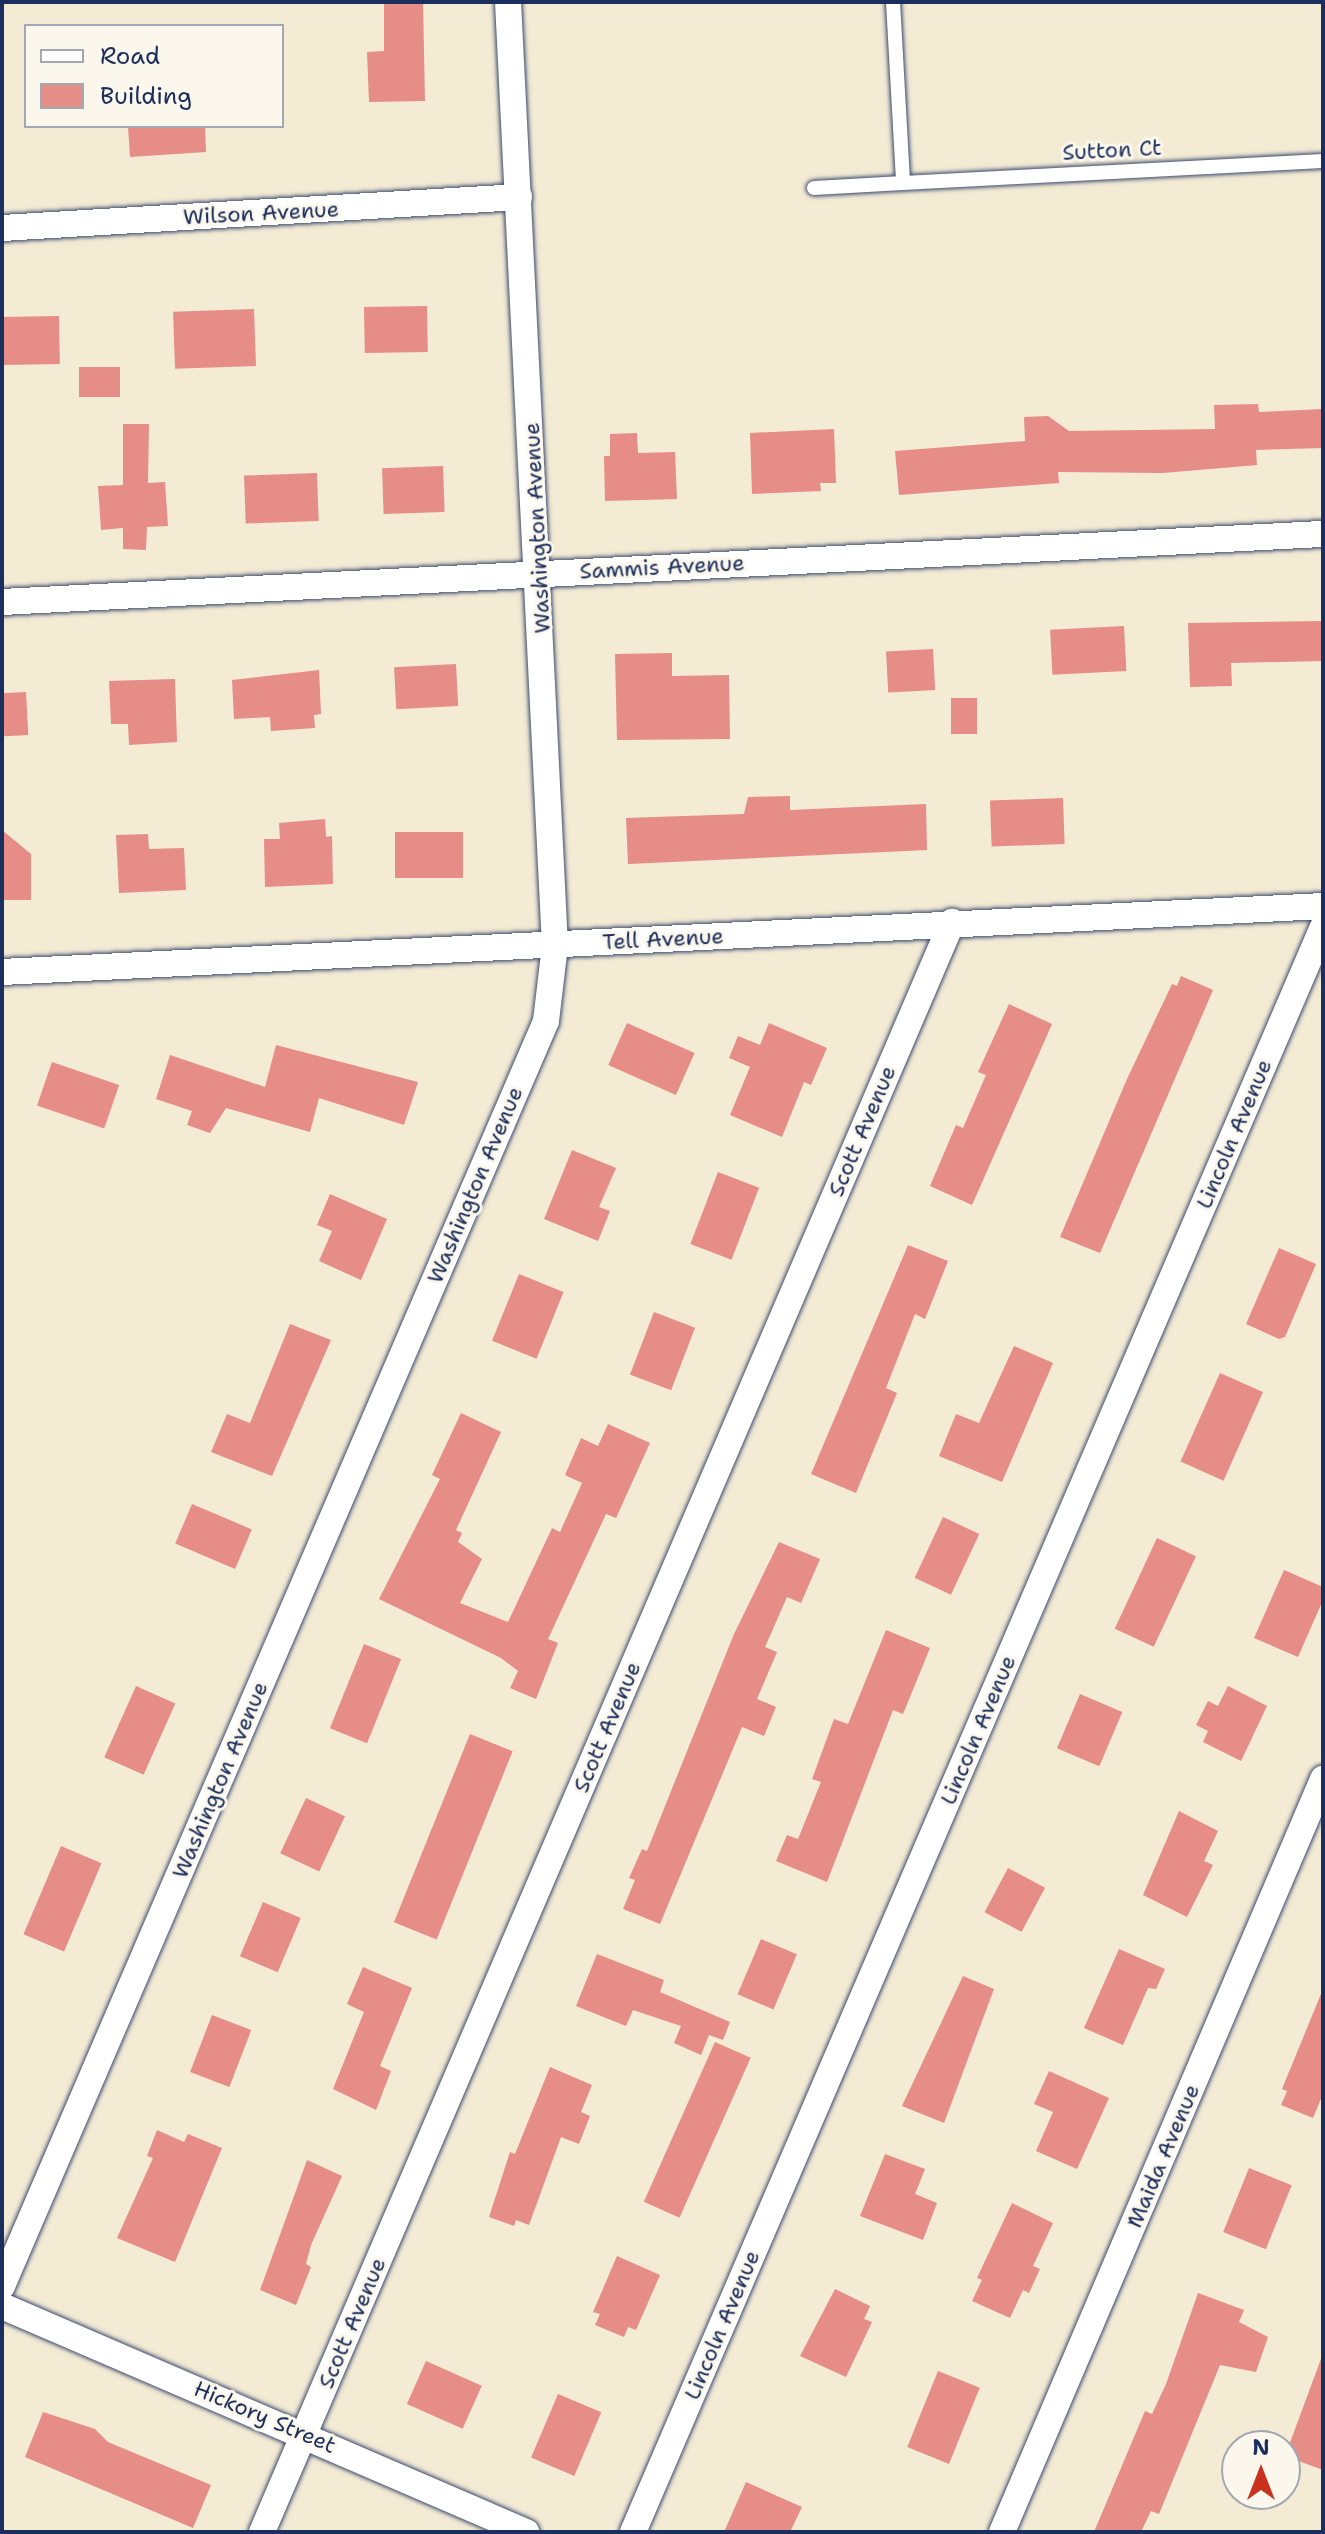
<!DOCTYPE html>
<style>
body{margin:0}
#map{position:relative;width:1325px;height:2534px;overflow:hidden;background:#f3ebd4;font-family:"Shantell Sans",sans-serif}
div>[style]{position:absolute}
.building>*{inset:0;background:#e58d86;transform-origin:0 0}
.roads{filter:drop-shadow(0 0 2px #3b4b70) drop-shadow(0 0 2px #3b4b70)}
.lane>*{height:14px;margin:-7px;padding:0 7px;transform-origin:7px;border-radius:7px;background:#fff}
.street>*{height:26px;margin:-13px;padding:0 13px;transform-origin:13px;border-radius:13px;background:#fff}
span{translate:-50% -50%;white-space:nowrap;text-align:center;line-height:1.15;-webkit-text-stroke:6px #fbf7ec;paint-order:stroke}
.street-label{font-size:22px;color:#1b2f5e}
.frame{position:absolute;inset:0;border:4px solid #1b2f5e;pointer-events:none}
.legend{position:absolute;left:24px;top:24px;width:260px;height:104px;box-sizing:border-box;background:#fbf7ec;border:2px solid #a1a7b3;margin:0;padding:10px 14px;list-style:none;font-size:24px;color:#1b2f5e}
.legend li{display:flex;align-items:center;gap:16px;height:40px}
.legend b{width:40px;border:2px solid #a1a7b3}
.north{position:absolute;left:1221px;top:2430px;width:80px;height:80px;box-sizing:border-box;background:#fbf7ec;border:2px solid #a1a7b3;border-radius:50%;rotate:0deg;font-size:22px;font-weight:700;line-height:32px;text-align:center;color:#1b2f5e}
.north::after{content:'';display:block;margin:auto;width:28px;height:36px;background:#c8321e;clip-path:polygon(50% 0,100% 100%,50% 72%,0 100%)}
</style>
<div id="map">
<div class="building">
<div style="clip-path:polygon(384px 2px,423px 2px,425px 101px,369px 102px,367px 52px,384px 51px)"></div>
<div style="clip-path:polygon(128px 126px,205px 126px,206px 152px,130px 157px)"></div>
<div style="left:427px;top:306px;width:46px;height:63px;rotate:89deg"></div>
<div style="left:254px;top:309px;width:57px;height:81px;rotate:88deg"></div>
<div style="left:59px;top:316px;width:48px;height:57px;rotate:89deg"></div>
<div style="left:79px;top:367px;width:41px;height:30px"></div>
<div style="clip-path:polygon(1258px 404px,1259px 412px,1323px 409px,1323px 448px,1256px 450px,1257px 465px,1163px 473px,1058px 472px,1059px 483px,899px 495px,895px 451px,1025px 441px,1024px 417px,1048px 416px,1069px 431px,1215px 429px,1214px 405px)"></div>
<div style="clip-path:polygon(123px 424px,149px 424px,148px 483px,165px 482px,168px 526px,147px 527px,146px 550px,123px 549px,123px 528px,101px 530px,98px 486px,123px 485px)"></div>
<div style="clip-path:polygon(834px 429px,836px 483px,820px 483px,821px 491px,752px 494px,750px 433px)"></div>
<div style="clip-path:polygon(637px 433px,638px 453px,675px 452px,677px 499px,605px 501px,604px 456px,610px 456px,610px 434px)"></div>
<div style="left:443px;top:466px;width:46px;height:61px;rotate:88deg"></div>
<div style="left:317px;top:473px;width:48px;height:73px;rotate:88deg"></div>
<div style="clip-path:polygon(1323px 621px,1323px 661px,1231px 663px,1232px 686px,1190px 687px,1188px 623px)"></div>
<div style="left:1124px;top:626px;width:45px;height:74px;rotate:87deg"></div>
<div style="left:933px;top:649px;width:41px;height:47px;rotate:87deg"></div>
<div style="clip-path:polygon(672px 653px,672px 676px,729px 675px,730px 739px,617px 740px,615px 654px)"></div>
<div style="left:456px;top:664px;width:42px;height:62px;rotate:87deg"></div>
<div style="clip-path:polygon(319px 670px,321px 714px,314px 715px,315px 728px,271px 731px,270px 717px,234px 719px,232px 680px)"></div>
<div style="clip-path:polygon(175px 679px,177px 742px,129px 745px,128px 724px,111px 724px,109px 681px)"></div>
<div style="left:26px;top:692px;width:43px;height:24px;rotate:87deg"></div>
<div style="left:977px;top:698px;width:36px;height:26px;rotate:90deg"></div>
<div style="clip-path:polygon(790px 796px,790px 810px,926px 804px,927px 850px,628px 864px,626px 818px,744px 814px,748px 797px)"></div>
<div style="left:1063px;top:798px;width:46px;height:73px;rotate:88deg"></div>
<div style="clip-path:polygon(325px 819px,326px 837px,332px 836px,333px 884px,265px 887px,264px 839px,280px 839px,279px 823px)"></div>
<div style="clip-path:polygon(2px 830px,31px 854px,31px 900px,2px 900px)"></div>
<div style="left:395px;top:832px;width:68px;height:46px"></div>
<div style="clip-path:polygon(148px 834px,149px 849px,184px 848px,186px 890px,119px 893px,116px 835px)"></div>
<div style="clip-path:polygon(1181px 976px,1213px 990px,1100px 1253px,1060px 1237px,1127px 1079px,1172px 984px,1177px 986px)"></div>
<div style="clip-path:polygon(1009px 1004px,1052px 1024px,972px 1205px,930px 1186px,956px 1125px,963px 1128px,986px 1075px,978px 1072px)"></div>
<div style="left:627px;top:1023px;width:74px;height:46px;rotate:24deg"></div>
<div style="clip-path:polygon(769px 1023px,827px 1048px,811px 1085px,804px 1082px,782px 1137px,730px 1115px,750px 1067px,729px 1058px,738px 1036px,760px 1045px)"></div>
<div style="clip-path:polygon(276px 1045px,418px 1082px,404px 1125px,319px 1098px,310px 1132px,226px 1108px,210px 1133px,187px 1125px,192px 1111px,156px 1099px,170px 1055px,265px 1087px)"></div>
<div style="left:52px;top:1062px;width:71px;height:46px;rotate:19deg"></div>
<div style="clip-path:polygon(572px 1150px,616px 1168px,599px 1207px,610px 1211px,598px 1241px,544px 1219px)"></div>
<div style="left:718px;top:1172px;width:44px;height:77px;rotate:21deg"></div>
<div style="clip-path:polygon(330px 1194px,387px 1219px,361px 1280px,319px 1261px,332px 1231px,317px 1225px)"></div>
<div style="clip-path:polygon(908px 1245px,948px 1261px,925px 1319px,915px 1314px,886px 1388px,897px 1393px,856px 1493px,811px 1474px)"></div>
<div style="clip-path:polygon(1279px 1248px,1316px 1264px,1285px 1337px,1279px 1339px,1246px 1324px)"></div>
<div style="left:519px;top:1274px;width:48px;height:72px;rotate:22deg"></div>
<div style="left:654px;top:1312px;width:44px;height:67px;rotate:21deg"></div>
<div style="clip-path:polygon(290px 1324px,331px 1340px,272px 1476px,211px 1452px,227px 1414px,250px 1423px)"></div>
<div style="clip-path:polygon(1014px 1346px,1053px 1363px,1002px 1482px,939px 1456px,956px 1414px,979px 1423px)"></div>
<div style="left:1220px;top:1373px;width:47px;height:97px;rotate:24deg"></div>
<div style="clip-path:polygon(461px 1413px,501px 1432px,456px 1530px,462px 1533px,458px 1542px,482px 1559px,460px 1603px,508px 1622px,552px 1528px,560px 1532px,582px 1483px,565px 1475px,581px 1438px,598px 1446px,608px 1424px,650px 1443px,616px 1518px,606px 1514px,548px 1639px,558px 1643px,536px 1699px,510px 1688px,518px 1671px,501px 1658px,379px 1599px,440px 1479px,432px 1475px)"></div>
<div style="left:192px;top:1504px;width:65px;height:43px;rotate:23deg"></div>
<div style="left:943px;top:1517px;width:40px;height:67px;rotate:25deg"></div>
<div style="left:1157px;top:1538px;width:43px;height:100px;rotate:25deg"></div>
<div style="clip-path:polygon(779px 1542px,820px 1559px,801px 1603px,787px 1597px,765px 1647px,777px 1652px,757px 1699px,776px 1707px,764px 1736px,742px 1727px,660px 1924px,623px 1909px,635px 1880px,629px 1878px,642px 1849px,647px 1851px,734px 1634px)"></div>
<div style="clip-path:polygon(1284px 1570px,1323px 1587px,1323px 1600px,1298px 1657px,1254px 1638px)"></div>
<div style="clip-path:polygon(886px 1630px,930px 1648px,903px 1714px,893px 1710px,827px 1882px,776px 1861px,787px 1835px,798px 1839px,821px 1782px,812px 1779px,834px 1719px,848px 1724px)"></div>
<div style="left:364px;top:1644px;width:40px;height:91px;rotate:22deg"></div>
<div style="left:136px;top:1686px;width:43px;height:78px;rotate:24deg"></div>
<div style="clip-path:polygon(1228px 1686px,1267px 1706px,1241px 1761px,1203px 1742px,1208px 1731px,1196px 1725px,1208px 1701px,1218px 1706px)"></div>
<div style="left:1080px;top:1694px;width:46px;height:59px;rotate:23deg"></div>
<div style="left:470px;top:1734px;width:46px;height:203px;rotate:22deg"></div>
<div style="left:306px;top:1798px;width:43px;height:61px;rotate:25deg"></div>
<div style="clip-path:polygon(1179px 1811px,1218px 1831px,1204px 1861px,1213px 1865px,1187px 1917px,1143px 1895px)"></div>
<div style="left:61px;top:1846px;width:44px;height:96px;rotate:23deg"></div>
<div style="left:1008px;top:1868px;width:42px;height:50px;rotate:28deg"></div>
<div style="left:263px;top:1902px;width:41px;height:59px;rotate:23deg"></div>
<div style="left:761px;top:1939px;width:39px;height:60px;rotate:23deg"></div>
<div style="clip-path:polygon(1119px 1949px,1165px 1969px,1156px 1989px,1148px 1988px,1123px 2045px,1084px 2028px)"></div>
<div style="clip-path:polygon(597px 1954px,664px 1980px,660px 1992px,730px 2022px,723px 2040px,709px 2035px,701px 2055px,674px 2043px,681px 2026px,633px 2010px,626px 2026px,576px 2006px)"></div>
<div style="clip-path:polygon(363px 1967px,412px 1988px,380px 2066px,391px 2071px,376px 2110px,333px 2089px,364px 2012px,347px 2004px)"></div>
<div style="clip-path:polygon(963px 1976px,994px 1989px,944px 2123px,902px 2106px)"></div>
<div style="clip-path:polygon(1323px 1989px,1323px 2094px,1313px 2118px,1281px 2105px,1287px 2091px,1282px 2089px)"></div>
<div style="left:212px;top:2015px;width:42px;height:61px;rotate:21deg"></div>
<div style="left:715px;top:2042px;width:39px;height:175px;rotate:24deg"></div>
<div style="clip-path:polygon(550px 2067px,592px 2085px,581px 2112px,590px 2116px,579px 2144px,561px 2137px,529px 2225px,516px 2220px,514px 2226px,489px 2217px,510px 2152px,515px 2154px)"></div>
<div style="clip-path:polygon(1049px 2071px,1109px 2098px,1077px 2169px,1036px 2151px,1053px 2112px,1034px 2104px)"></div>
<div style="clip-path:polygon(157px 2130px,184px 2142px,188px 2134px,222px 2148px,175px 2262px,117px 2238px,153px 2158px,147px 2156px)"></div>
<div style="clip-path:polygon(885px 2154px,925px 2169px,915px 2194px,937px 2203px,923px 2240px,860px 2216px)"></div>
<div style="clip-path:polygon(307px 2160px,342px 2176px,311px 2245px,306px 2264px,311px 2267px,296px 2305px,260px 2290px)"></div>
<div style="left:1249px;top:2168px;width:46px;height:69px;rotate:22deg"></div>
<div style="clip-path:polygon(1012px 2203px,1053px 2223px,1033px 2266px,1040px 2269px,1029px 2293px,1023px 2290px,1010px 2318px,972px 2301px,982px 2280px,977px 2278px)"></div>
<div style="clip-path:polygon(617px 2256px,660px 2275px,636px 2330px,628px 2327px,624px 2337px,595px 2325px,600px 2314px,593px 2312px)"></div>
<div style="clip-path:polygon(835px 2289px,870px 2306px,864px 2319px,872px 2322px,846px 2377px,800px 2356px)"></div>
<div style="clip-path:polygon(1198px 2293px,1244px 2310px,1239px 2322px,1268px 2337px,1256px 2372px,1220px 2365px,1159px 2514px,1151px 2511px,1141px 2532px,1094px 2532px,1145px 2411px,1152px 2414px,1166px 2384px)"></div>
<div style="clip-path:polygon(1321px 2359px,1323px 2360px,1323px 2470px,1285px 2456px)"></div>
<div style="left:426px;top:2361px;width:61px;height:47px;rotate:24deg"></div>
<div style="left:938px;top:2371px;width:45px;height:82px;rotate:22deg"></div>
<div style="left:558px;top:2394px;width:47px;height:69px;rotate:23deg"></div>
<div style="clip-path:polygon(43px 2412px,95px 2429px,108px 2442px,211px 2485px,193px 2528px,25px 2457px)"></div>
<div style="clip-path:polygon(746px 2482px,802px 2507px,790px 2532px,724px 2532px)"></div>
</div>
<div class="roads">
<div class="lane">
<div style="left:893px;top:2px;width:181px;rotate:86.8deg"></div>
<div style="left:903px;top:183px;width:421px;rotate:-3deg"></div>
<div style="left:814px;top:188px;width:89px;rotate:-3.2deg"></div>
</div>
<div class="street">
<div style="left:2px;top:228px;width:518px;rotate:-3.43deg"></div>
<div style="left:2px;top:602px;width:1323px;rotate:-2.95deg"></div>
<div style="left:2px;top:972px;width:1323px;rotate:-2.86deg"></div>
<div style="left:2px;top:2286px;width:1377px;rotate:-66.73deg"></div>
<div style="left:546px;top:1021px;width:76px;rotate:-83.2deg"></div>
<div style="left:555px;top:946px;width:945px;rotate:-92.85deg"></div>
<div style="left:2px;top:2306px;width:571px;rotate:23.33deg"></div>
<div style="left:262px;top:2532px;width:1752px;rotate:-66.8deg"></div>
<div style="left:633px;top:2532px;width:1747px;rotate:-66.74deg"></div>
<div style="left:1002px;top:2532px;width:819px;rotate:-66.91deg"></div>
</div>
</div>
<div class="street-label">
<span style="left:1112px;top:150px;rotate:-3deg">Sutton Ct</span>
<span style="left:261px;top:213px;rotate:-3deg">Wilson Avenue</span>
<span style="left:537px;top:528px;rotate:-93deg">Washington Avenue</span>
<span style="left:662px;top:567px;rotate:-3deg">Sammis Avenue</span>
<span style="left:663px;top:939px;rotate:-3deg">Tell Avenue</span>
<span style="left:862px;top:1131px;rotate:-67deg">Scott Avenue</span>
<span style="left:1234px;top:1134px;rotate:-67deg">Lincoln Avenue</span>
<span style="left:475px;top:1185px;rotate:-67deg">Washington Avenue</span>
<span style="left:607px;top:1727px;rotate:-67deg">Scott Avenue</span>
<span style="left:978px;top:1730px;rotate:-67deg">Lincoln Avenue</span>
<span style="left:220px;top:1780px;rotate:-67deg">Washington Avenue</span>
<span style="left:1163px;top:2156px;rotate:-67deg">Maida Avenue</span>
<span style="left:352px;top:2323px;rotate:-67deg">Scott Avenue</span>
<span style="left:722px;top:2325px;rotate:-67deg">Lincoln Avenue</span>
<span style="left:265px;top:2417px;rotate:23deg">Hickory Street</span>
</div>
<div class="frame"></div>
<ul class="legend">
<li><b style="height:10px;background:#fff"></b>Road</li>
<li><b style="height:22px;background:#e58d86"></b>Building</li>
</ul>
<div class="north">N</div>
</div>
